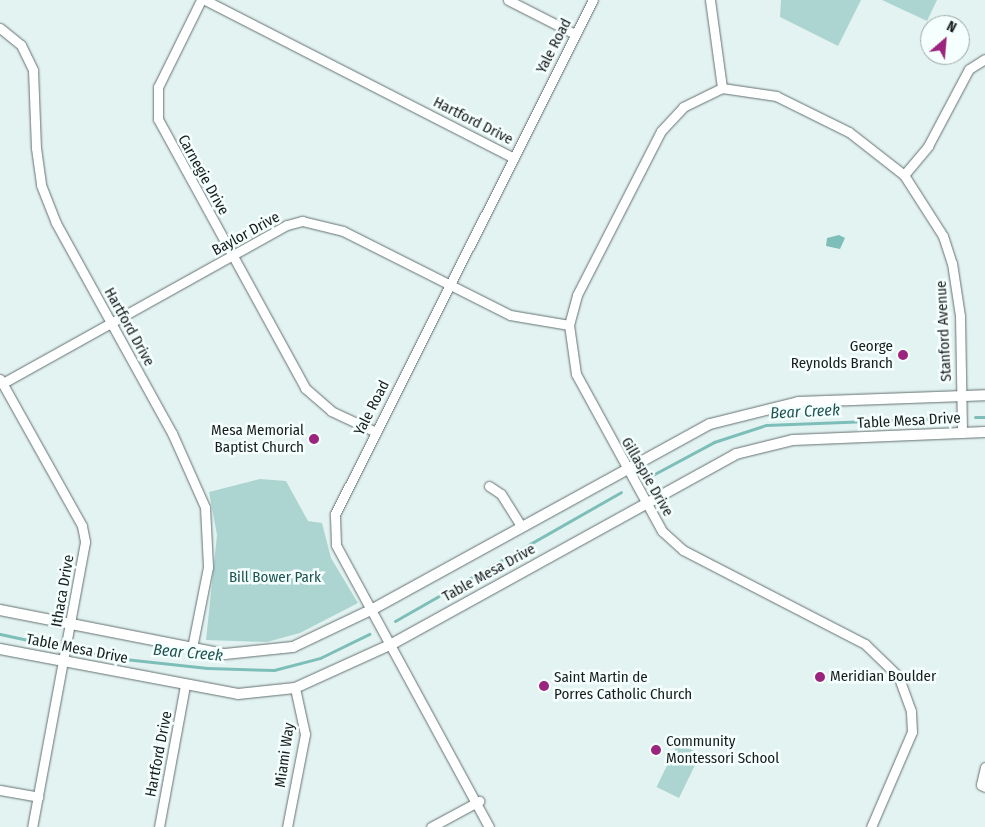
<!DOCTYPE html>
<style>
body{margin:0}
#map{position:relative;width:985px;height:827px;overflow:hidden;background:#e3f3f2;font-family:"Fira Sans Condensed",sans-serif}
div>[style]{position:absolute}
.green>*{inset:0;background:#acd5d2;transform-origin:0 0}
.water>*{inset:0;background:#7ebeb9}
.stream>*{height:3px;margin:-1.5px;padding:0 1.5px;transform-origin:1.5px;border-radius:1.5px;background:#7ebeb9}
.roads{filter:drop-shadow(0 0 1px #637170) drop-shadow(0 0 1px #637170)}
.minor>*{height:9px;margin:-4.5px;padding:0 4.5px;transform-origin:4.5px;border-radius:4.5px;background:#fff}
.tertiary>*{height:10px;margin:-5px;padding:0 5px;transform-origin:5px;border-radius:5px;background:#fff}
.dots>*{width:14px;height:14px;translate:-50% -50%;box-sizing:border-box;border:2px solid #f5fffe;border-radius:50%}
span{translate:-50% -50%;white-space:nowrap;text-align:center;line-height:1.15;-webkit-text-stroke:5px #f5fffe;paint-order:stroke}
.street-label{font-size:15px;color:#171d1c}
.poi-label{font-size:15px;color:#171d1c}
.right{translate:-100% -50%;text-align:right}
.left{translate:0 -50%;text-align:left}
.park-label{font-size:15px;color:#1b534f}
.water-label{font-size:16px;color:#1d5451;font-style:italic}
.north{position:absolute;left:920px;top:15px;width:50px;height:50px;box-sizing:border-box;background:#f5fffe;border:1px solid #9ca5a4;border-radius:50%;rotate:27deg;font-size:14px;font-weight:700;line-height:20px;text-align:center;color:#171d1c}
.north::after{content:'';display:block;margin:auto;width:18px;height:22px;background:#9b247e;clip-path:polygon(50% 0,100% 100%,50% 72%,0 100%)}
</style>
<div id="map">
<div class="green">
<div style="clip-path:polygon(781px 0,861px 0,838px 46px,780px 17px)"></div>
<div style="clip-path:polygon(882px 0,937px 0,927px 21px)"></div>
<div style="clip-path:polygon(260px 479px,286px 481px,308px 521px,322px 523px,331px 558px,358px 603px,300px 633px,267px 642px,206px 640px,217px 535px,209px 492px)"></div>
<div style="left:678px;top:743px;width:25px;height:49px;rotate:26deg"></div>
</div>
<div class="water">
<div style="clip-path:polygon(839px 235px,845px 238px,840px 249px,826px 246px,827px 238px)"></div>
</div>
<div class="stream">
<div style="left:975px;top:417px;width:10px"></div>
<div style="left:647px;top:478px;width:76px;rotate:-28.2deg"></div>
<div style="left:714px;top:442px;width:55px;rotate:-18.1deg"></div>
<div style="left:766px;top:425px;width:181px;rotate:-2.2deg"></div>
<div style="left:395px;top:621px;width:260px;rotate:-29.7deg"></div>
<div style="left:0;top:634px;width:108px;rotate:12.2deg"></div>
<div style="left:106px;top:657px;width:102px;rotate:6.2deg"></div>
<div style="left:207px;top:668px;width:67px;rotate:1.7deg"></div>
<div style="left:274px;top:670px;width:48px;rotate:-14.6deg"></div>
<div style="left:320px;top:658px;width:55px;rotate:-26.1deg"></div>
</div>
<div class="roads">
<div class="minor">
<div style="left:201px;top:0;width:97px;rotate:116.3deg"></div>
<div style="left:158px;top:87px;width:32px;rotate:90deg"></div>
<div style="left:158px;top:119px;width:307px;rotate:61.3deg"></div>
<div style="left:305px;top:388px;width:35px;rotate:41deg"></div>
<div style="left:331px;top:411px;width:50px;rotate:25deg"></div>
<div style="left:205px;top:0;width:347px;rotate:27.1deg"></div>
<div style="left:508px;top:0;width:75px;rotate:26.9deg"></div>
<div style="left:710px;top:0;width:89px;rotate:82.2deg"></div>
<div style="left:0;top:28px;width:27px;rotate:39deg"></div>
<div style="left:21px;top:45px;width:28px;rotate:64deg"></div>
<div style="left:33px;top:70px;width:78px;rotate:87.8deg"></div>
<div style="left:36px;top:148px;width:37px;rotate:82deg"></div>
<div style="left:41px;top:185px;width:41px;rotate:68.5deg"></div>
<div style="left:56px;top:223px;width:240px;rotate:61.1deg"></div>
<div style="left:172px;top:433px;width:81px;rotate:66deg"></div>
<div style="left:205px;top:507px;width:60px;rotate:87.1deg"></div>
<div style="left:208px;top:567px;width:83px;rotate:101.2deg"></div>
<div style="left:904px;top:175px;width:38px;rotate:-50deg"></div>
<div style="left:928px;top:146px;width:87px;rotate:-62deg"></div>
<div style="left:969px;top:69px;width:19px;rotate:-32deg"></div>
<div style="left:0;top:379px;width:168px;rotate:60.8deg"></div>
<div style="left:82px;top:526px;width:16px;rotate:79deg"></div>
<div style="left:85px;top:542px;width:290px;rotate:100.5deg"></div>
<div style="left:3px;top:383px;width:325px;rotate:-29.1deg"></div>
<div style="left:287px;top:225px;width:16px;rotate:-15deg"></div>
<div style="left:302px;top:221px;width:42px;rotate:13.7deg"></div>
<div style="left:343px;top:231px;width:187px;rotate:26.7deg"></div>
<div style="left:510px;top:315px;width:60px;rotate:9.6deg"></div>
<div style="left:489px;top:486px;width:14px;rotate:34deg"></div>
<div style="left:501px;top:494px;width:38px;rotate:58deg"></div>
<div style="left:985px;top:767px;width:18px;rotate:103deg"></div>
<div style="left:981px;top:785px;width:4px;rotate:27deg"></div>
<div style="left:0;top:790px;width:39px;rotate:10deg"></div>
<div style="left:159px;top:827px;width:144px;rotate:-79.6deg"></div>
<div style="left:287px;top:827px;width:95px;rotate:-79deg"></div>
<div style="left:305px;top:734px;width:47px;rotate:-102.3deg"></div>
<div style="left:431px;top:827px;width:55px;rotate:-28.4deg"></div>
<div style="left:489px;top:827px;width:321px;rotate:-118.5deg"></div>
<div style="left:336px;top:545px;width:31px;rotate:-92deg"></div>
<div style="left:335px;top:514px;width:575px;rotate:-63.35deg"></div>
<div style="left:871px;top:827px;width:103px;rotate:-66.7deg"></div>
<div style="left:912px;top:732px;width:21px;rotate:-93deg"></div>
<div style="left:911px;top:711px;width:37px;rotate:-110deg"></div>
<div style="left:898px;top:676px;width:46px;rotate:-135.9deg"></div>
<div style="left:865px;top:644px;width:205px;rotate:-152.7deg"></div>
<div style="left:683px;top:550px;width:28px;rotate:-138deg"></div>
<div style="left:662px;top:531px;width:179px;rotate:-118.7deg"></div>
<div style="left:576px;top:374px;width:49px;rotate:-98.1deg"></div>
<div style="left:569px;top:325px;width:31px;rotate:-75deg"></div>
<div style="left:577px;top:295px;width:184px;rotate:-62.9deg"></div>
<div style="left:661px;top:131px;width:33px;rotate:-47deg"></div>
<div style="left:683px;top:107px;width:43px;rotate:-26deg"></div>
<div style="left:722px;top:88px;width:55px;rotate:8.4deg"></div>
<div style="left:776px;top:96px;width:81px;rotate:26.3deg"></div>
<div style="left:849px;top:132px;width:70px;rotate:38deg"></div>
<div style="left:904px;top:175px;width:72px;rotate:57.4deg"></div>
<div style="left:943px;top:236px;width:28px;rotate:72deg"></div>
<div style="left:952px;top:263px;width:54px;rotate:81.4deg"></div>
<div style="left:960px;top:316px;width:117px;rotate:89deg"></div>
</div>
<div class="tertiary">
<div style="left:0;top:610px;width:229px;rotate:11.1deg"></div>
<div style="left:225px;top:654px;width:68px;rotate:-5.9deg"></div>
<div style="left:293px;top:647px;width:89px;rotate:-25.4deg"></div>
<div style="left:373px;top:609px;width:384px;rotate:-28.8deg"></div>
<div style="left:710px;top:424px;width:91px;rotate:-14deg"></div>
<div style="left:798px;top:402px;width:187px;rotate:-2.1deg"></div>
<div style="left:0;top:649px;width:242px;rotate:10.7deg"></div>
<div style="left:238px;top:694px;width:57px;rotate:-6deg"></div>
<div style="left:295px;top:688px;width:107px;rotate:-24.4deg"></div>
<div style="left:392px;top:644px;width:393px;rotate:-28.9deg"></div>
<div style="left:736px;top:454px;width:59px;rotate:-13.8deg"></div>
<div style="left:793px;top:440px;width:192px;rotate:-2.4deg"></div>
</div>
</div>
<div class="dots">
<div style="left:903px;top:355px;background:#9b247e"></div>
<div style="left:314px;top:439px;background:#9b247e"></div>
<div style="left:820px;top:677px;background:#9b247e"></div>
<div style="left:544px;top:686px;background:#9b247e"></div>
<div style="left:656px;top:750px;background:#9b247e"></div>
</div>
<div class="street-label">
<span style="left:554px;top:46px;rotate:-63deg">Yale Road</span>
<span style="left:473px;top:121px;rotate:27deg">Hartford Drive</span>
<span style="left:203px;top:175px;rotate:61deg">Carnegie Drive</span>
<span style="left:246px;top:234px;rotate:-29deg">Baylor Drive</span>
<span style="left:129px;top:327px;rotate:61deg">Hartford Drive</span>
<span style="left:944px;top:331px;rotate:-93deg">Stanford Avenue</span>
<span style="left:372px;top:408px;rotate:-63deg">Yale Road</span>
<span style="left:909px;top:421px;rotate:-3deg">Table Mesa Drive</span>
<span style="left:647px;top:477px;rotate:60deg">Gillaspie Drive</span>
<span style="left:489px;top:573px;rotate:-29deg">Table Mesa Drive</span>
<span style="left:63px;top:591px;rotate:-80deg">Ithaca Drive</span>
<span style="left:77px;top:649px;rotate:11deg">Table Mesa Drive</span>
<span style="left:159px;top:754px;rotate:-79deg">Hartford Drive</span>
<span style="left:285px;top:755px;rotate:-82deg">Miami Way</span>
</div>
<div class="poi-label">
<span class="right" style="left:893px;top:355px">George<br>Reynolds Branch</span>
<span class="right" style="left:304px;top:439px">Mesa Memorial<br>Baptist Church</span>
<span class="left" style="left:554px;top:686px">Saint Martin de<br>Porres Catholic Church</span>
<span class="left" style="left:830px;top:677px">Meridian Boulder</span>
<span class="left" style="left:666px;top:750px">Community<br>Montessori School</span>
</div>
<div class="park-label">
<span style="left:275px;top:578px">Bill Bower Park</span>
</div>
<div class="water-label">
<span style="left:805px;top:412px;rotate:-3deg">Bear Creek</span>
<span style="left:188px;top:653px;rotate:5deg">Bear Creek</span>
</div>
<div class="north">N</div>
</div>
